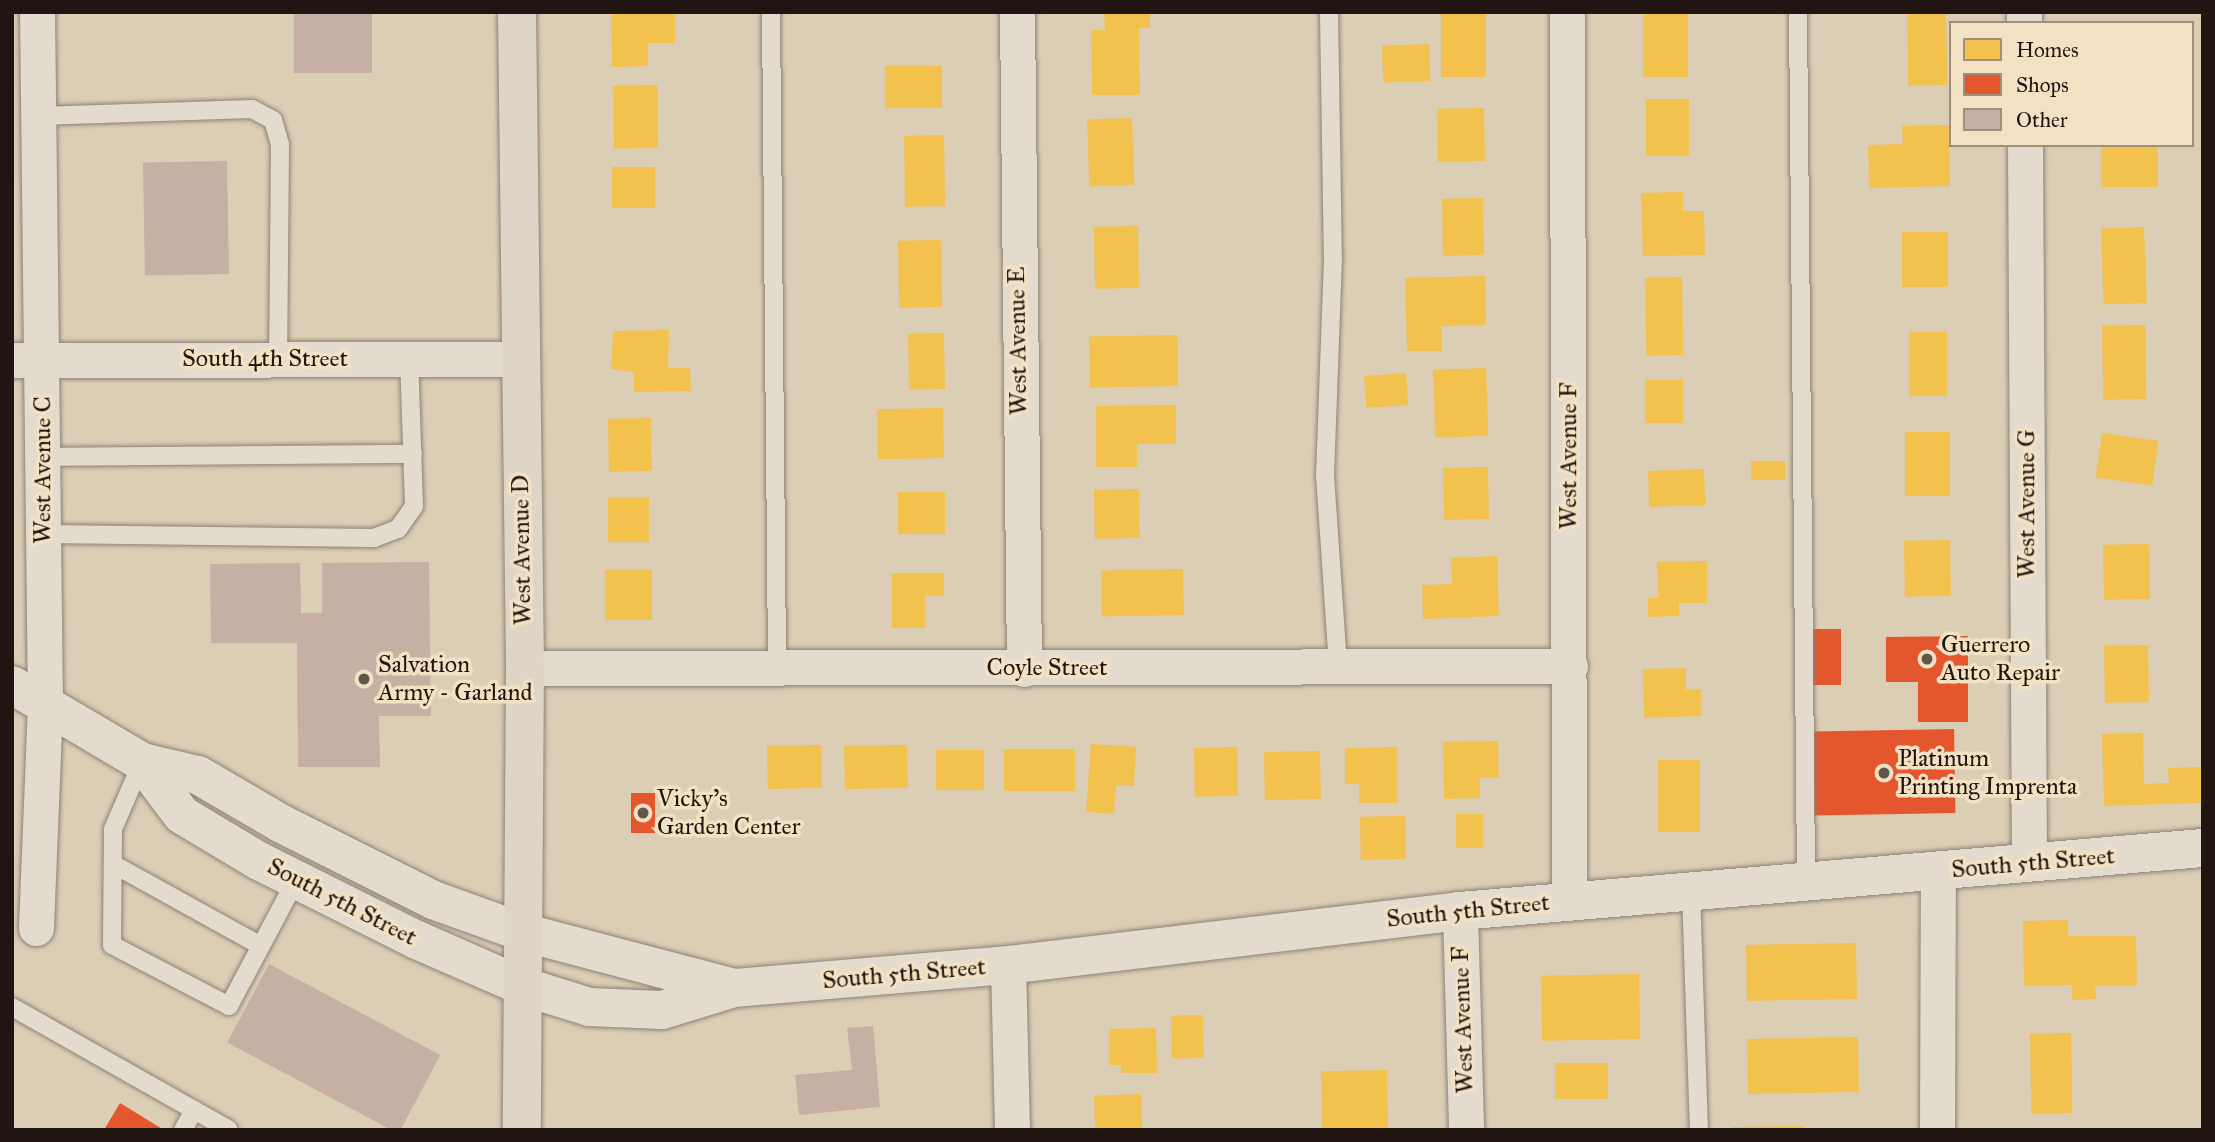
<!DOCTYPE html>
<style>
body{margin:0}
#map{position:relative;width:2215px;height:1142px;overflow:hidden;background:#dccdb5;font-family:"IM FELL Great Primer",serif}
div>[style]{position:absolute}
.homes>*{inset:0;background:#f2c14e;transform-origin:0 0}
.shops>*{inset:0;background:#e4572e;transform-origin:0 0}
.building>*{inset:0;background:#c5b0a3;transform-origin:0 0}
.roads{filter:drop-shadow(0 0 2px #8c8275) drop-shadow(0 0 2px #8c8275)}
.service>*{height:18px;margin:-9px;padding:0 9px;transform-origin:9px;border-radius:9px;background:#e3dbce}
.minor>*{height:35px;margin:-17.5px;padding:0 17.5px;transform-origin:17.5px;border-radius:17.5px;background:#e3dbce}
.tertiary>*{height:38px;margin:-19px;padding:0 19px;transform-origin:19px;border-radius:19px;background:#e3dbce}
.primary>*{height:38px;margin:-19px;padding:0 19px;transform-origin:19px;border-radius:19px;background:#ded5c7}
.dots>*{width:19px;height:19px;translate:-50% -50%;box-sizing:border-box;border:4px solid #f3e1c4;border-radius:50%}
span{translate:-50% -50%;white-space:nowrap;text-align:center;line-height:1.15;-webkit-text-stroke:7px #f3e1c4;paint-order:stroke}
.street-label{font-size:24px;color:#211511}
.poi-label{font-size:24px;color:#211511}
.left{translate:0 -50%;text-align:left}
.frame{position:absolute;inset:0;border:14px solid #211511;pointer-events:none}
.legend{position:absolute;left:1949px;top:21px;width:245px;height:126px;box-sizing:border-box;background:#f3e1c4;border:2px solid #9f8f7c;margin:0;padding:9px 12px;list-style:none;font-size:21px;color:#211511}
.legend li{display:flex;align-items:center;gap:14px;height:35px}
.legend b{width:35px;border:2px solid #9f8f7c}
</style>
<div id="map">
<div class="homes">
<div style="clip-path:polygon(611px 12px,675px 12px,675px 43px,648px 43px,648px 66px,612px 67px)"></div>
<div style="clip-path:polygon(1104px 12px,1150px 12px,1150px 28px,1139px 28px,1140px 95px,1092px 95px,1091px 30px,1105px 30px)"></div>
<div style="left:1441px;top:12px;width:45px;height:65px"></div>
<div style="left:1643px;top:12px;width:45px;height:65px"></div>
<div style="left:1946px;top:12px;width:73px;height:39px;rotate:89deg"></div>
<div style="left:1429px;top:44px;width:37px;height:47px;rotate:88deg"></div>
<div style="left:942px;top:66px;width:42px;height:57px;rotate:90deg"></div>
<div style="left:657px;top:85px;width:63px;height:44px;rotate:89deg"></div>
<div style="left:1646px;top:99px;width:43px;height:57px"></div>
<div style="left:1484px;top:108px;width:53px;height:47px;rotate:89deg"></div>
<div style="left:1132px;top:118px;width:67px;height:45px;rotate:88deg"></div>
<div style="clip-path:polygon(1949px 125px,1950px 186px,1869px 188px,1868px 145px,1903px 144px,1902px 126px)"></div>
<div style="left:944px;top:135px;width:71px;height:40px;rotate:89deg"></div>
<div style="left:2101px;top:145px;width:57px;height:42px"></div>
<div style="left:612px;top:167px;width:43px;height:41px"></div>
<div style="clip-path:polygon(1683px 192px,1683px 211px,1704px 211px,1705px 255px,1643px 256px,1641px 193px)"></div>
<div style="left:1483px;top:198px;width:57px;height:41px;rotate:89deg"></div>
<div style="left:1138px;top:226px;width:62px;height:44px;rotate:89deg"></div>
<div style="left:2144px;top:227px;width:76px;height:43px;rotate:88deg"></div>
<div style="left:1948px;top:232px;width:55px;height:46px;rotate:90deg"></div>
<div style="left:941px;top:240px;width:67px;height:43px;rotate:89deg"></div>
<div style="clip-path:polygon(1485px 276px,1486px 325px,1441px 326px,1442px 351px,1407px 351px,1405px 278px)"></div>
<div style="left:1682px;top:277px;width:78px;height:37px;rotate:89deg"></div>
<div style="left:2145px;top:325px;width:74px;height:43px;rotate:89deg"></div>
<div style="clip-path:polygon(669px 330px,668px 368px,690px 368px,691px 391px,634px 392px,634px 372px,611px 369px,613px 331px)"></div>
<div style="left:1909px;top:332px;width:38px;height:64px"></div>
<div style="left:944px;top:333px;width:56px;height:36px;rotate:89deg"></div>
<div style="left:1177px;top:335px;width:51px;height:88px;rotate:89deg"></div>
<div style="left:1486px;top:368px;width:68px;height:53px;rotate:88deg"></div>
<div style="left:1406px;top:373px;width:32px;height:42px;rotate:86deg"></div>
<div style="left:1645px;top:380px;width:38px;height:43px"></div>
<div style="clip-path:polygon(1176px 405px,1176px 444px,1137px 444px,1137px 467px,1096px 467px,1096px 406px)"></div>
<div style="left:943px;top:408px;width:50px;height:66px;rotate:89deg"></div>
<div style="left:651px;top:418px;width:53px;height:43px;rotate:89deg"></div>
<div style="left:1905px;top:432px;width:45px;height:64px"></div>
<div style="left:2102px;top:433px;width:57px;height:45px;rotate:8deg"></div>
<div style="left:1751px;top:461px;width:34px;height:19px"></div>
<div style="left:1488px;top:467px;width:52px;height:45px;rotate:89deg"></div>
<div style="left:1704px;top:469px;width:36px;height:56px;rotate:88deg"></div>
<div style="left:1139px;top:489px;width:49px;height:45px;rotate:89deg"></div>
<div style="left:945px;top:492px;width:42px;height:47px;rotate:90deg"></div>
<div style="left:608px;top:498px;width:41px;height:44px"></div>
<div style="left:1950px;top:540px;width:56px;height:46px;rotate:89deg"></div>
<div style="left:2149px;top:544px;width:55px;height:46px;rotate:89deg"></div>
<div style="clip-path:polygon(1497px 556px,1499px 616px,1423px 619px,1422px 585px,1452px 584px,1451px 558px)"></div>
<div style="clip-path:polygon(1707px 561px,1707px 603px,1679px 603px,1679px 616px,1648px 617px,1648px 598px,1658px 598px,1657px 562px)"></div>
<div style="left:1183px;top:569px;width:46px;height:82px;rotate:89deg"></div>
<div style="left:652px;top:570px;width:50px;height:47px;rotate:90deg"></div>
<div style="clip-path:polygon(892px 573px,944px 573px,944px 596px,925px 596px,925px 628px,892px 628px)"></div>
<div style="left:2148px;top:645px;width:57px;height:44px;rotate:89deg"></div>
<div style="clip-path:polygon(1686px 668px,1686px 690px,1701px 689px,1701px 716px,1644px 718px,1643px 669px)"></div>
<div style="clip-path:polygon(2143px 733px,2144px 784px,2169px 783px,2168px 768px,2201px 767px,2202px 803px,2104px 806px,2102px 734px)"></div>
<div style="clip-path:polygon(1498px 741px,1499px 778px,1480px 778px,1480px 798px,1444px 799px,1443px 742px)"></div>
<div style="clip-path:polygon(1091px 744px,1136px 747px,1134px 786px,1116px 785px,1114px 814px,1086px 812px)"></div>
<div style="left:821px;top:745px;width:43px;height:54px;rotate:89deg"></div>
<div style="left:907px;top:745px;width:43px;height:63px;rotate:89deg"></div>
<div style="left:1237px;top:747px;width:49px;height:43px;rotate:89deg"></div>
<div style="clip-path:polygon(1397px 747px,1397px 803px,1359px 803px,1359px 784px,1345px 784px,1345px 748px)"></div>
<div style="left:1075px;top:749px;width:42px;height:71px;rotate:90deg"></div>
<div style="left:984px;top:750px;width:40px;height:48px;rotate:90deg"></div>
<div style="left:1320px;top:751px;width:48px;height:56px;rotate:89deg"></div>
<div style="left:1658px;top:760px;width:42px;height:72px"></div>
<div style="left:1456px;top:814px;width:27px;height:34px"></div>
<div style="left:1405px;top:816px;width:43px;height:45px;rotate:89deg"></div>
<div style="clip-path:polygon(2068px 920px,2068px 936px,2136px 936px,2137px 986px,2095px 986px,2096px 999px,2072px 1000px,2072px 985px,2024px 986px,2023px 921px)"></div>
<div style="left:1856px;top:943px;width:56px;height:110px;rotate:89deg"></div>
<div style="left:1639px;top:974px;width:65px;height:98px;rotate:89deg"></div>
<div style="left:1203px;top:1015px;width:43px;height:32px;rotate:89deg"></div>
<div style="clip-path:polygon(1156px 1028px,1157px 1073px,1121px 1073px,1121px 1065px,1109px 1065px,1109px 1029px)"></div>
<div style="left:2071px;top:1033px;width:80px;height:41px;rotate:89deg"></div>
<div style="left:1858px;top:1037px;width:55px;height:111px;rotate:89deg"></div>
<div style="left:1555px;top:1063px;width:53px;height:36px"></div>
<div style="left:1387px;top:1070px;width:60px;height:66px;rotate:89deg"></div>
<div style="left:1141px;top:1094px;width:36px;height:47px;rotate:88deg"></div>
<div style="clip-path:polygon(1803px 1126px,1803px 1130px,1732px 1130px,1732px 1127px)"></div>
</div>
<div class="shops">
<div style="left:1813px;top:629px;width:28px;height:56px"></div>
<div style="clip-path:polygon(1968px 636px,1968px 722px,1918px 722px,1918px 682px,1886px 682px,1886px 637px)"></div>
<div style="left:1954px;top:729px;width:84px;height:141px;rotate:89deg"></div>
<div style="left:631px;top:793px;width:24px;height:40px"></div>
<div style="clip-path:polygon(120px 1103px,164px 1130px,104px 1130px)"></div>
</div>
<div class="building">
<div style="left:294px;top:12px;width:78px;height:61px"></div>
<div style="left:227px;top:161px;width:113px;height:84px;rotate:89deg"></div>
<div style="clip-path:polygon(429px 562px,431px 716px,379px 716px,380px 767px,298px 767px,297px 643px,211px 643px,210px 564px,300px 563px,301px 613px,322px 613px,322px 563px)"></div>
<div style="left:269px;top:964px;width:194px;height:89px;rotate:28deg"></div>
<div style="clip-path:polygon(873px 1026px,880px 1107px,799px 1115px,795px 1075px,852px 1070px,847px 1028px)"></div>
</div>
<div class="roads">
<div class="service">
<div style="left:771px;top:12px;width:654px;rotate:89.47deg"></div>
<div style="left:1329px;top:12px;width:246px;rotate:89.1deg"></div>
<div style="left:1333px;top:258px;width:217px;rotate:92.1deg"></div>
<div style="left:1325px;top:475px;width:192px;rotate:86.1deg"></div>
<div style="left:1798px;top:12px;width:870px;rotate:89.47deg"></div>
<div style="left:38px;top:116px;width:214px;rotate:-1.9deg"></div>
<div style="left:252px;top:109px;width:24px;rotate:28deg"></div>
<div style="left:273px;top:120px;width:25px;rotate:74deg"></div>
<div style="left:280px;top:144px;width:215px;rotate:90.5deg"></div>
<div style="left:43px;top:457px;width:370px;rotate:-0.5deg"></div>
<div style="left:44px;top:534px;width:330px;rotate:0.7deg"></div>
<div style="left:374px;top:538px;width:26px;rotate:-21deg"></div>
<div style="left:398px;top:529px;width:28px;rotate:-55deg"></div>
<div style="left:414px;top:506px;width:147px;rotate:-91.9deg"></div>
<div style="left:142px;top:762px;width:73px;rotate:113.4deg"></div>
<div style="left:113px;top:829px;width:116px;rotate:90.5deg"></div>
<div style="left:112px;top:945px;width:132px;rotate:27.5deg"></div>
<div style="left:229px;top:1006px;width:143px;rotate:-62deg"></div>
<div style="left:113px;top:864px;width:169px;rotate:29deg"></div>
<div style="left:1691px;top:891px;width:239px;rotate:88.1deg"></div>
<div style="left:12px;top:1007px;width:249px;rotate:29.5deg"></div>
<div style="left:183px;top:1130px;width:23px;rotate:-61deg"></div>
</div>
<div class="minor">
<div style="left:1017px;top:12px;width:657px;rotate:89.39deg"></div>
<div style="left:1567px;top:12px;width:889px;rotate:89.87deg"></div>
<div style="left:2024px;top:12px;width:11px;rotate:90deg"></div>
<div style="left:2025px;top:145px;width:717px;rotate:89.68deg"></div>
<div style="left:12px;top:360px;width:506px;rotate:-0.11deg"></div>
<div style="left:525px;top:668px;width:1045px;rotate:-0.11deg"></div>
<div style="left:1460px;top:911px;width:219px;rotate:88.4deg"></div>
<div style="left:36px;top:928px;width:224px;rotate:-87.7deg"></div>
<div style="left:45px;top:704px;width:692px;rotate:-90.66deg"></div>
<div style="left:1008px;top:965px;width:165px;rotate:88.6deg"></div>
<div style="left:1937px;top:1130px;width:258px;rotate:-89.8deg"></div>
</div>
<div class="tertiary">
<div style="left:12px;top:685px;width:151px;rotate:30.6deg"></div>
<div style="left:142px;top:762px;width:57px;rotate:13.1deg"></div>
<div style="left:198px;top:775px;width:95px;rotate:30.3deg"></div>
<div style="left:280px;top:823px;width:171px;rotate:26.7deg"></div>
<div style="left:433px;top:900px;width:95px;rotate:19.8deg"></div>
<div style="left:522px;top:932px;width:219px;rotate:14.8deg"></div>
<div style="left:142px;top:762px;width:66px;rotate:53deg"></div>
<div style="left:182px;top:815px;width:90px;rotate:30.9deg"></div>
<div style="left:259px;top:861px;width:177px;rotate:26.6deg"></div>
<div style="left:417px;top:940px;width:115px;rotate:23.7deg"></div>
<div style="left:522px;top:986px;width:70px;rotate:17.4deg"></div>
<div style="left:589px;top:1007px;width:73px;rotate:2.4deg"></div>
<div style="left:662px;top:1010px;width:75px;rotate:-17deg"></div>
<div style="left:734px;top:988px;width:275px;rotate:-4.8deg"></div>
<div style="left:1008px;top:965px;width:455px;rotate:-6.8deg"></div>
<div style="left:1460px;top:911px;width:746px;rotate:-4.85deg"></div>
</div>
<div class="primary">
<div style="left:517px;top:12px;width:656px;rotate:89.3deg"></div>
<div style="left:525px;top:668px;width:462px;rotate:90.4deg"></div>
</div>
</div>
<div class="dots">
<div style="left:1927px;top:659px;background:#62554a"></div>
<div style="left:364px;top:679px;background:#62554a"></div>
<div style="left:1884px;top:773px;background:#62554a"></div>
<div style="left:643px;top:813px;background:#62554a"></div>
</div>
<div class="street-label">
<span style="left:1018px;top:341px;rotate:-91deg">West Avenue E</span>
<span style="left:265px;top:359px">South 4th Street</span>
<span style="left:1569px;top:456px;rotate:-90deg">West Avenue F</span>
<span style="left:43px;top:470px;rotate:-90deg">West Avenue C</span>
<span style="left:2027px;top:504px;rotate:-90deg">West Avenue G</span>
<span style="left:522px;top:550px;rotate:-91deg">West Avenue D</span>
<span style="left:1047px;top:668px">Coyle Street</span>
<span style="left:2033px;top:863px;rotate:-5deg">South 5th Street</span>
<span style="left:342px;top:902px;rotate:27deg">South 5th Street</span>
<span style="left:1468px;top:911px;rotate:-6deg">South 5th Street</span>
<span style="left:904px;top:974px;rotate:-5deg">South 5th Street</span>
<span style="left:1463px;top:1020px;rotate:-92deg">West Avenue F</span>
</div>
<div class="poi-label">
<span class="left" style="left:1941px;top:659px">Guerrero<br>Auto Repair</span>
<span class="left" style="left:378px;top:679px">Salvation<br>Army - Garland</span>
<span class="left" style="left:1898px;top:773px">Platinum<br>Printing Imprenta</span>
<span class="left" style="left:657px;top:813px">Vicky's<br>Garden Center</span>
</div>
<div class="frame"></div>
<ul class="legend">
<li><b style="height:19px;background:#f2c14e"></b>Homes</li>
<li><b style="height:19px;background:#e4572e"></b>Shops</li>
<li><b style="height:19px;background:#c5b0a3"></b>Other</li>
</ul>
</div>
